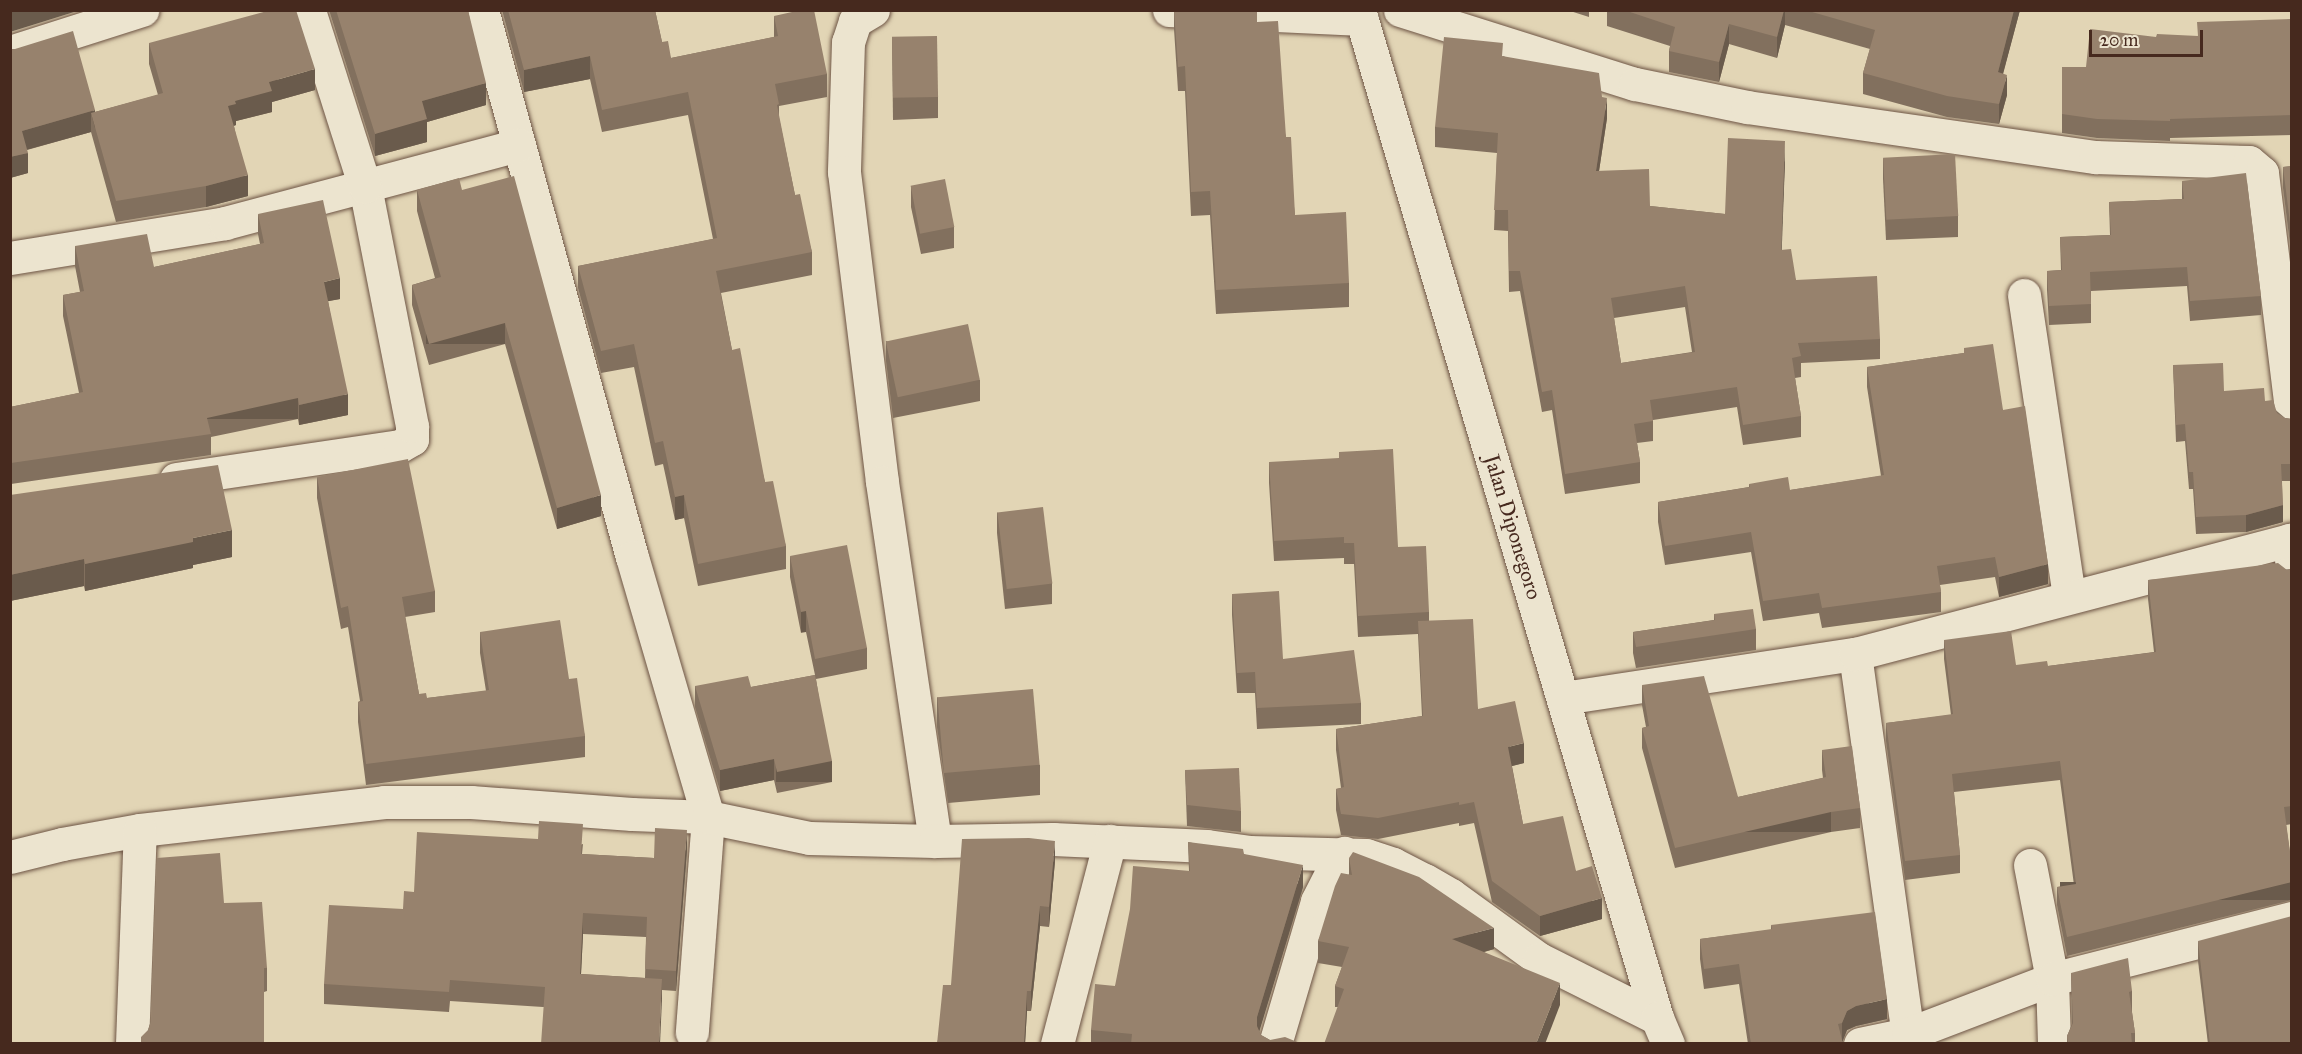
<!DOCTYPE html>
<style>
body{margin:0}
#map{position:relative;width:2302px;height:1054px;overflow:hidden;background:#e2d5b5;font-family:"IM FELL Great Primer",serif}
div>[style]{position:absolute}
.roads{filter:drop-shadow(0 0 2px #6d5444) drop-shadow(0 0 2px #6d5444)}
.street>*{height:33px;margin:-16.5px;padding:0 16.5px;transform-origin:16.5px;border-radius:16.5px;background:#ece4cf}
.secondary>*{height:33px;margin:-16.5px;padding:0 16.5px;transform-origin:16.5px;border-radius:16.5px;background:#ece4cf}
.wall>*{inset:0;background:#82705e}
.shaded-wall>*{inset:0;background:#6a5b4c;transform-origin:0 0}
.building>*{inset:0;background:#97826d;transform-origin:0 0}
span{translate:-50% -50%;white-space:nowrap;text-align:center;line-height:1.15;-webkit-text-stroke:4.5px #ece4cf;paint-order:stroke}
.street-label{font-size:21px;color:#46291e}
.frame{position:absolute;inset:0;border:12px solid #46291e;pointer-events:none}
.scale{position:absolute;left:2089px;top:30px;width:114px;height:27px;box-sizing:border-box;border:3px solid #46291e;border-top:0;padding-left:8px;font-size:18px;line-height:21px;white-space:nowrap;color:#46291e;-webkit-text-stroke:4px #ece4cf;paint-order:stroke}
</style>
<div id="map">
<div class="roads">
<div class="street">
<div style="left:482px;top:10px;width:567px;rotate:74.67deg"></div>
<div style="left:632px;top:557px;width:271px;rotate:73.7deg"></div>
<div style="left:708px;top:817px;width:216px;rotate:94.3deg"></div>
<div style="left:873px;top:10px;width:21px;rotate:149deg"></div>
<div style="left:855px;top:21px;width:22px;rotate:108deg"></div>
<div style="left:848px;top:42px;width:130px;rotate:91.8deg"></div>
<div style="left:844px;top:172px;width:312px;rotate:83deg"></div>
<div style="left:882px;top:482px;width:363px;rotate:81.6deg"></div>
<div style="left:1169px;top:10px;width:193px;rotate:2.7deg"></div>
<div style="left:1400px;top:10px;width:246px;rotate:17.5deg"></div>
<div style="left:1635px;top:84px;width:114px;rotate:11.6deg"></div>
<div style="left:1747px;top:107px;width:352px;rotate:8.2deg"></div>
<div style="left:2095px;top:157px;width:154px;rotate:1.9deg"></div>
<div style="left:2249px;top:162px;width:17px;rotate:40deg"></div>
<div style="left:2262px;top:173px;width:247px;rotate:83deg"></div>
<div style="left:10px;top:52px;width:139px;rotate:-17.7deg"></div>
<div style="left:10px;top:258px;width:218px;rotate:-9.2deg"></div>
<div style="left:225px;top:223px;width:304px;rotate:-14.9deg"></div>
<div style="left:2024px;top:295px;width:305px;rotate:81.5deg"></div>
<div style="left:176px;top:479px;width:226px;rotate:-8.4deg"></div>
<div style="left:400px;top:446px;width:14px;rotate:-30deg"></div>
<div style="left:412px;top:439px;width:13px;rotate:-90deg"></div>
<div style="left:412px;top:426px;width:244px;rotate:-101.1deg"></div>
<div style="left:365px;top:187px;width:186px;rotate:-107.6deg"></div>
<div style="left:2289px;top:540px;width:29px;rotate:84deg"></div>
<div style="left:1855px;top:654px;width:384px;rotate:82.1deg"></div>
<div style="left:1563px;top:698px;width:295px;rotate:-8.6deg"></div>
<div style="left:1855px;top:654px;width:452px;rotate:-14.7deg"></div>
<div style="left:10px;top:857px;width:54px;rotate:-14deg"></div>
<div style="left:62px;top:844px;width:79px;rotate:-10.2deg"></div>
<div style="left:140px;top:830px;width:246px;rotate:-6.5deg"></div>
<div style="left:384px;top:802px;width:87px"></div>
<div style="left:471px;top:802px;width:161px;rotate:4.3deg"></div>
<div style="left:632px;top:814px;width:76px;rotate:2.3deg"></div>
<div style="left:708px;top:817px;width:103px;rotate:11.7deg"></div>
<div style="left:809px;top:838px;width:126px;rotate:1.4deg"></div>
<div style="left:935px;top:841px;width:118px;rotate:-1deg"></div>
<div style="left:1053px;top:839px;width:154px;rotate:2.6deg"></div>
<div style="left:1207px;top:846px;width:42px;rotate:8.1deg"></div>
<div style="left:1249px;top:852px;width:117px;rotate:1.5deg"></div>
<div style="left:1366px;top:855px;width:28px;rotate:18deg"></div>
<div style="left:1393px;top:864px;width:36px;rotate:27deg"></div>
<div style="left:1425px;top:880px;width:30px;rotate:30deg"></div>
<div style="left:1451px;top:895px;width:109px;rotate:36deg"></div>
<div style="left:1539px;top:959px;width:132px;rotate:26.6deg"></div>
<div style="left:2030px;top:865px;width:116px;rotate:79.1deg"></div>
<div style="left:2052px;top:979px;width:65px;rotate:88.2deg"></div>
<div style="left:132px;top:1044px;width:214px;rotate:-87.9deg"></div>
<div style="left:1057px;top:1044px;width:210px;rotate:-75.4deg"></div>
<div style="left:1275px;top:1044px;width:149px;rotate:-73.6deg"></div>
<div style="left:1317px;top:901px;width:34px;rotate:-63deg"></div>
<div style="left:1332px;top:871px;width:22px;rotate:-56deg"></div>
<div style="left:1860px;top:1044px;width:49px;rotate:-11.8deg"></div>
<div style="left:1908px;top:1034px;width:154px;rotate:-20.9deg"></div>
<div style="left:2052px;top:979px;width:248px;rotate:-14.3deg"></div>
</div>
<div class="secondary">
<div style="left:1359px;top:10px;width:1051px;rotate:73.53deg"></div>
<div style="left:1657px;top:1018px;width:28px;rotate:67deg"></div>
</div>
</div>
<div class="wall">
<div style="clip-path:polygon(329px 10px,468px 10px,486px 105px,427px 122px,427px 142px,375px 156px)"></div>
<div style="clip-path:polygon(502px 10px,655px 10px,662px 42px,671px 58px,774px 37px,774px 16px,827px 74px,827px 97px,779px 106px,779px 118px,795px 195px,812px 252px,812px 275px,721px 293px,732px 350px,765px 482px,786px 546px,786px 569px,698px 586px,684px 518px,675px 520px,663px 464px,655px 466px,634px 367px,601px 373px,578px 288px,578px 266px,713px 239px,688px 115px,602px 132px,590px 79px,524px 92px)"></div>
<div style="clip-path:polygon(1174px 10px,1257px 22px,1286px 137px,1295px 215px,1349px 283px,1349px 307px,1216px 314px,1210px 215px,1191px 216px,1185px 91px,1178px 91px,1174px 29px)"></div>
<div style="clip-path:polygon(1567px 10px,1589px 10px,1589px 17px)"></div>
<div style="clip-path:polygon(1607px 10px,2020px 10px,2003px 73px,2007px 95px,1999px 124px,1947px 117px,1863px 94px,1863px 73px,1870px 49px,1785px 25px,1777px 58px,1729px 44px,1719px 82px,1669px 72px,1669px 51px,1670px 46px,1607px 26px)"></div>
<div style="clip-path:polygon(2292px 19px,2292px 135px,2170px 138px,2170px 141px,2097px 138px,2062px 133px,2062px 67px,2086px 67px,2156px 37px,2197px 36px)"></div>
<div style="clip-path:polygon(892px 37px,938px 97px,938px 118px,893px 120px)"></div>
<div style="clip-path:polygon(149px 43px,315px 90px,272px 102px,272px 112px,236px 121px,236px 125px,234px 126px,248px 196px,206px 207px,116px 222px,91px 132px,27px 150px,28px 173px,10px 178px,10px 49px,95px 112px,158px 95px,149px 64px)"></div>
<div style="clip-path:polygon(evenodd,1503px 56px,1602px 97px,1607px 118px,1599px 171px,1650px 206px,1725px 214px,1785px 161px,1781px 250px,1796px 280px,1880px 339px,1880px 359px,1801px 363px,1801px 377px,1795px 378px,1801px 416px,1801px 437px,1743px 445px,1737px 407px,1653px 420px,1653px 441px,1637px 443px,1640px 462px,1640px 483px,1565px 494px,1552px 410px,1542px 412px,1520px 291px,1509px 292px,1508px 231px,1494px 230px,1497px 153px,1435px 147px,1435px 127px,1503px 56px,1685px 307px,1692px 352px,1621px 363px,1614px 318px,1685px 307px)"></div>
<div style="clip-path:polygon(1883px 158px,1958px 216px,1958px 237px,1886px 240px,1883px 179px)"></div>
<div style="clip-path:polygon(2292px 166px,2292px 260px,2283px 188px,2283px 167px)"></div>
<div style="clip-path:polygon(2182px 181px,2261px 296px,2261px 315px,2190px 321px,2187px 286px,2091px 291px,2091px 323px,2049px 325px,2047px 290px,2047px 271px,2061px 270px,2060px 237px,2110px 235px,2109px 202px,2182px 199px)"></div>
<div style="clip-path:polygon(911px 186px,954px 227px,954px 248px,921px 254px,911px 207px)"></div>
<div style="clip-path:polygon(417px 190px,462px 190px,601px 516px,557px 529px,505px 344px,429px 365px,412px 305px,412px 285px,435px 278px,417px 211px)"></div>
<div style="clip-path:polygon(258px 214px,340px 299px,328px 301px,348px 415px,299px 425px,298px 419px,211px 437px,211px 455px,11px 484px,10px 479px,10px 407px,79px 393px,63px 316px,63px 295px,80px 292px,75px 266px,75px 246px,154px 267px,260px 244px,258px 234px)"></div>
<div style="clip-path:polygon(886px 341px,980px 380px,980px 401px,893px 418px,886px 361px)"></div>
<div style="clip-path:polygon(1964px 348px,2003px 410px,2048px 584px,1999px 597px,1995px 577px,1940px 585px,1941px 592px,1941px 612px,1822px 628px,1819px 613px,1763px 621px,1751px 552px,1665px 565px,1658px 522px,1658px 502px,1749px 487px,1749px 484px,1790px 490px,1881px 476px,1867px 387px,1867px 367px,1964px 353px)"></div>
<div style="clip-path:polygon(2173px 365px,2224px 391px,2265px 401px,2285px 418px,2292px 419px,2292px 481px,2282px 481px,2283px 522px,2246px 532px,2196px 534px,2193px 489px,2189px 489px,2185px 441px,2176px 442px)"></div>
<div style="clip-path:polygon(1269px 462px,1398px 547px,1429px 612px,1429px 621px,1478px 709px,1524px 763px,1512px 766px,1523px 824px,1576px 871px,1602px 919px,1540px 936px,1492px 902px,1474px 823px,1459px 826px,1459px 823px,1378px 839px,1341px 835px,1336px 810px,1336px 789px,1341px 788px,1336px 750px,1336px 729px,1422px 716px,1418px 634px,1358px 637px,1354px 564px,1344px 564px,1344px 558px,1274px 561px,1269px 483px)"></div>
<div style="clip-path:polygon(317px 477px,435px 591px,435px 612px,405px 617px,419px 694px,427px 698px,486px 691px,480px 653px,480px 632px,569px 679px,585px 736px,585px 757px,366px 785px,358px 722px,358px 702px,360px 701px,348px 627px,341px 629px,317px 498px)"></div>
<div style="clip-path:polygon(10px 495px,232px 557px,193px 565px,193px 568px,85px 591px,84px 586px,10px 601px)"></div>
<div style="clip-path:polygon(997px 512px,1052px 583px,1052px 604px,1005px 609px,997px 533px)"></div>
<div style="clip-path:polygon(790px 556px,867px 648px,867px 669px,816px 679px,832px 782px,777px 793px,774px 780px,720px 791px,695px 707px,695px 686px,751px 687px,815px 675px,806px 632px,801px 633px,790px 577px)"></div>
<div style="clip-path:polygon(2292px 569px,2292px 824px,2286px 825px,2292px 867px,2292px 900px,2067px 956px,2057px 905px,2057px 887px,2074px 885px,2060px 780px,1954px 792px,1960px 855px,1960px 873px,1905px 880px,1886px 741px,1886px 723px,1951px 715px,1944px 659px,1944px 640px,2016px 665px,2048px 666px,2154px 652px,2148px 599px,2148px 580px)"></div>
<div style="clip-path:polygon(1232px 594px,1283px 659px,1361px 703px,1361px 724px,1257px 729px,1255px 693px,1237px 693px,1232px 615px)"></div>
<div style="clip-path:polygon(1714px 614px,1756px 629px,1756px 650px,1636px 668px,1633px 653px,1633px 632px,1714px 620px)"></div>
<div style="clip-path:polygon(1642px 685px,1738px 797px,1823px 778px,1822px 770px,1822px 750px,1860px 808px,1860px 828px,1831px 832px,1675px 868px,1642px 748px,1642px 728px,1646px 727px,1642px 705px)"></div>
<div style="clip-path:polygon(937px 697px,1040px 765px,1040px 795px,948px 803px,937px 727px)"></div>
<div style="clip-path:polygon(1185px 770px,1241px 811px,1241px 832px,1187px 826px)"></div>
<div style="clip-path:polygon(1188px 842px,1244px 854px,1303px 887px,1259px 1031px,1261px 1035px,1270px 1040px,1302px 1044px,1091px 1044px,1091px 1030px,1115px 986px,1189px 871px)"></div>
<div style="clip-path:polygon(evenodd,583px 844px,582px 854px,654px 858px,687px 850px,676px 991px,662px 990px,662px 999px,543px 1007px,450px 1001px,449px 1012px,324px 1004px,324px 984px,403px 909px,414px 892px,583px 844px,583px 934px,646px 937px,645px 978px,581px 974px,583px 934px)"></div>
<div style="clip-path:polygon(1349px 858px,1494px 949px,1484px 952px,1560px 1005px,1335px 1007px,1335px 986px,1342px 967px,1318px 963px,1318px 941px,1349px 874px)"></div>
<div style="clip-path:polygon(1055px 861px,1049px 927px,1040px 926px,1031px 1011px,1027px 1011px,1025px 1044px,937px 1044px,951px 985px)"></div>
<div style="clip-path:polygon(224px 903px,267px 968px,267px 991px,264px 992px,148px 1030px,151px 1021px)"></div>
<div style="clip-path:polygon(1771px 925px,1887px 1019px,1856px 1026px,1847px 1030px,1842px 1041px,1843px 1044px,1748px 1044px,1739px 984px,1704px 989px,1700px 959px,1700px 939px,1771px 930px)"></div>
<div style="clip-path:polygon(2198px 941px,2292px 1044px,2208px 1044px,2198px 961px)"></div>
<div style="clip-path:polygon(2071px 973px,2132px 991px,2132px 1012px,2135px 1033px,2135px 1044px,2067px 1044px,2067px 1036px,2072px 1024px)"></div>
</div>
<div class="shaded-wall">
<div style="clip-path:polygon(14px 10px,74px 10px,74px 12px,10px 32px,10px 11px)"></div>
<div style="clip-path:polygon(1784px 10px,1785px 10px,1785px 25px,1777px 58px,1777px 37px)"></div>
<div style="clip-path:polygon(2014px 10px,2020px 10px,1998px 93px,1998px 72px)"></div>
<div style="clip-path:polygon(1729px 24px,1729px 44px,1719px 82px,1719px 62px)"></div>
<div style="clip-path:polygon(590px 56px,590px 79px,524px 92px,524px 70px)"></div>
<div style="clip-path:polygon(315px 69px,315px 90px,272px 102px,272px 112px,236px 121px,236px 125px,228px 127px,228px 106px,235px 101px,269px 82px)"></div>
<div style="clip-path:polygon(2007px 75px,2007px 95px,1999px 124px,1999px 104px)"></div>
<div style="clip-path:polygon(486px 83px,486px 105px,427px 122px,427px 142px,375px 156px,375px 134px,422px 101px)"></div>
<div style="clip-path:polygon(1607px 98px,1607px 118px,1596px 191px,1596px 171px)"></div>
<div style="clip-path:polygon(95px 110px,95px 128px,91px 113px,91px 132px,22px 151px,22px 131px)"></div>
<div style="clip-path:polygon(1785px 141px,1785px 161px,1781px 270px,1781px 250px)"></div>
<div style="clip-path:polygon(28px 153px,28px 173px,10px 178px,10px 157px)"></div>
<div style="clip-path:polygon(248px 175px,248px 196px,206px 207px,206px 186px)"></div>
<div style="clip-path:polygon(340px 278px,340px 299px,324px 302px,324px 282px)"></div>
<div style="left:505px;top:323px;width:21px;height:79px;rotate:90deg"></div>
<div style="clip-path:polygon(348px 394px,348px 415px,299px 425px,299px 405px)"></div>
<div style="left:298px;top:398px;width:21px;height:93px;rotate:90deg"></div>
<div style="clip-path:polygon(601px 495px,601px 516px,557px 529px,557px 508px)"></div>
<div style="clip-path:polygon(684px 495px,684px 518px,675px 520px,675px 497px)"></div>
<div style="clip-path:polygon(2283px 505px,2283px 522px,2246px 532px,2246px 515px)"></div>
<div style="clip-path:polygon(232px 530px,232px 557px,193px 565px,193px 568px,85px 591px,85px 564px,193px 538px)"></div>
<div style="clip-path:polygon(84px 559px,84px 586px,10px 601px,10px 575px)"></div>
<div style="clip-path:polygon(2048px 564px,2048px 584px,1999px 597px,1999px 577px)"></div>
<div style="left:806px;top:611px;width:21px;height:5px;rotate:90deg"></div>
<div style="clip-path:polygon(1524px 743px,1524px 763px,1508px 767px,1508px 747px)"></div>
<div style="clip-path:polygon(774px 759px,774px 780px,720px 791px,720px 770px)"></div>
<div style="left:832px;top:761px;width:21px;height:56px;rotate:90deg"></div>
<div style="left:1831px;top:812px;width:20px;height:160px;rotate:90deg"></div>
<div style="clip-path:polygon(687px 830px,687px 850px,676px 991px,676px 971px)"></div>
<div style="clip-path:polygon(1055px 841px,1055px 861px,1049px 927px,1049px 907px)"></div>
<div style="clip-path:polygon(1303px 865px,1303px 887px,1257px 1039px,1257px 1017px)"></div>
<div style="left:2292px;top:882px;width:18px;height:232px;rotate:90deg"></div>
<div style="clip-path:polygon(1602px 898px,1602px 919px,1540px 936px,1540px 916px)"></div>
<div style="clip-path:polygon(1040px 906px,1040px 926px,1031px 1011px,1031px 991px)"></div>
<div style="clip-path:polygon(583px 913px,583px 934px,580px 994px,580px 974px)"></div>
<div style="clip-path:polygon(1494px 928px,1494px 949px,1452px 961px,1452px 939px)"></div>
<div style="clip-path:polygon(662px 979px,662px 999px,660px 1044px,659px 1044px)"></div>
<div style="clip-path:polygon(1560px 983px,1560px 1005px,1545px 1044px,1536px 1044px)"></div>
<div style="clip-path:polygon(1027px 991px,1027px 1011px,1025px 1044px,1024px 1044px)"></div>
<div style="clip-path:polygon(1887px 999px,1887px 1019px,1856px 1026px,1847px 1030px,1842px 1043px,1842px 1023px,1847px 1011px,1856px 1006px)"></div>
</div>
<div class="building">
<div style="clip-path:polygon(271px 10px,296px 10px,315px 69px,269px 82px,272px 91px,235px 101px,236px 104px,228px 106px,248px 175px,206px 186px,116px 201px,91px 113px,163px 93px,149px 43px)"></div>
<div style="clip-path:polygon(336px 10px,468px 10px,486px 83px,422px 101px,427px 119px,375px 134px)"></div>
<div style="clip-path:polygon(508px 10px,655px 10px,662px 42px,668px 41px,671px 58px,778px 36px,774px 16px,801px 10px,814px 10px,827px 74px,775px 84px,779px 104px,777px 105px,795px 195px,800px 194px,812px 252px,716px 271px,732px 350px,740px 348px,765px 482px,773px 481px,786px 546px,698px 564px,684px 495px,675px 497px,663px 441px,655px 443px,634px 344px,601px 351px,578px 266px,717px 238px,688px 92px,602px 110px,590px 56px,524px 70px)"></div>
<div style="clip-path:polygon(1174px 10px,1257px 10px,1257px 22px,1278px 21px,1286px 137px,1291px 137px,1295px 215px,1346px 212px,1349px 283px,1216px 290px,1210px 191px,1191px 192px,1185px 66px,1178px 67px)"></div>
<div style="clip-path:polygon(1624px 10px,1784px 10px,1777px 37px,1729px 24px,1719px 62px,1669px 51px,1675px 27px)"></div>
<div style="clip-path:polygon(1805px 10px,2014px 10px,1998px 72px,2007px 75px,1999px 104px,1947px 96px,1863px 73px,1875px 30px)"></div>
<div style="clip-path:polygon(2292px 19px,2292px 115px,2170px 119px,2170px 121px,2097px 119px,2062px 114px,2062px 67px,2086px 67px,2090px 29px,2156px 37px,2157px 34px,2198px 36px,2197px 22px)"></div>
<div style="clip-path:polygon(73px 31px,95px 110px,22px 131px,28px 153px,10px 157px,10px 49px,15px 49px)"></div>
<div style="left:937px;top:36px;width:61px;height:45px;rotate:89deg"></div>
<div style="clip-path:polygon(evenodd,1444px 37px,1503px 43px,1502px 56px,1599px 73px,1602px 97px,1607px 98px,1596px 171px,1649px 169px,1650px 206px,1725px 214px,1728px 138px,1785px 141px,1781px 250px,1791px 249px,1796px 280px,1877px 276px,1880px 339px,1798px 343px,1801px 356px,1792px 358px,1801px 416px,1743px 425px,1737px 387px,1650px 400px,1653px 421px,1634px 424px,1640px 462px,1565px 474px,1552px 390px,1542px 392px,1520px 271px,1509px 271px,1508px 210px,1494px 210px,1498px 133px,1435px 127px,1444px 37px,1685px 286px,1695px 352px,1621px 363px,1611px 298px,1685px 286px)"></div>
<div style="left:1955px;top:154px;width:62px;height:72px;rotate:87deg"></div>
<div style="clip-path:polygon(2292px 166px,2292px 239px,2283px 167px)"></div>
<div style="clip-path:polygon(2246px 173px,2261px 296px,2190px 301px,2187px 267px,2090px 272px,2091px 304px,2049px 306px,2047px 271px,2062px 270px,2060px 237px,2111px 235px,2109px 202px,2184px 199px,2182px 181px)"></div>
<div style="clip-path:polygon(514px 176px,601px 495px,557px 508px,505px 323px,429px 344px,412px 285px,441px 277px,417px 190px,459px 178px,462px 190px)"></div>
<div style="left:945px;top:179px;width:49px;height:35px;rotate:79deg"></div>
<div style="clip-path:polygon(323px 200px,340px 278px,324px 282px,348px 394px,299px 405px,298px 398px,207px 418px,211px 434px,11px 463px,10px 459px,10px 407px,83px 392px,63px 295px,84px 291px,75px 246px,147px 234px,154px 267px,264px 243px,258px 214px)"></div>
<div style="left:968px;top:324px;width:57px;height:84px;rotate:78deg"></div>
<div style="clip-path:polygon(1993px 344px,2003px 410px,2025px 406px,2048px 564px,1999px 577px,1995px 557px,1937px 566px,1941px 592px,1822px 608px,1819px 593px,1763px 601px,1751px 532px,1665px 546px,1658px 502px,1750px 487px,1749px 484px,1788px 477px,1790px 490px,1884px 475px,1867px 367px,1964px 353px,1964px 348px)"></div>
<div style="clip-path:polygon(2223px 363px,2224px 391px,2264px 388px,2265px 401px,2273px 400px,2277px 413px,2285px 418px,2292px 419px,2292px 464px,2281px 464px,2283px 505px,2246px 515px,2196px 517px,2193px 472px,2189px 472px,2185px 424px,2176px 425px,2173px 365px)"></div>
<div style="clip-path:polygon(1393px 449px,1398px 547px,1426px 546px,1429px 612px,1358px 616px,1354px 543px,1344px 543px,1344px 537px,1274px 541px,1269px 462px,1339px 458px,1339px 452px)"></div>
<div style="clip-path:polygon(408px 459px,435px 591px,402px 597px,419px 694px,426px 693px,427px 698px,489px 690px,480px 632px,560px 620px,569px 679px,577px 678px,585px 736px,366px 764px,358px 702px,363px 701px,348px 606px,341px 608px,317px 477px)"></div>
<div style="clip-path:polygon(218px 465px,232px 530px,193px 538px,193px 542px,85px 564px,84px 559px,10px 575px,10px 495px)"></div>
<div style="left:1043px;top:507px;width:77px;height:46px;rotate:83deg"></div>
<div style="clip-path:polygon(847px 545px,867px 648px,815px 659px,806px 611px,801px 612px,790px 556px)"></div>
<div style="clip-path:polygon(2278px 563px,2287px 570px,2292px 569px,2292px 806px,2284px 807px,2292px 867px,2292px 882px,2067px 937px,2057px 887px,2076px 884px,2060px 761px,1952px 774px,1960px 855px,1905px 861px,1886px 723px,1953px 714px,1944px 640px,2011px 631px,2016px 665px,2047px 661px,2048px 666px,2156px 652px,2148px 580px)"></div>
<div style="clip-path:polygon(1279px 591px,1283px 659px,1354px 650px,1361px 703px,1257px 708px,1255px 672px,1237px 673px,1232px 594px)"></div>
<div style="clip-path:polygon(1753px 609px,1756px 629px,1636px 647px,1633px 632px,1715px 620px,1714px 614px)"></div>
<div style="clip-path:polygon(1473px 619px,1478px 709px,1515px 701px,1524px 743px,1508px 747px,1523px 824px,1563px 816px,1576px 871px,1592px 866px,1602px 898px,1540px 916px,1492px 881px,1474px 802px,1459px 805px,1459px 802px,1378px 818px,1341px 814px,1336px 789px,1344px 787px,1336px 729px,1423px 716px,1418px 621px)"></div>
<div style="clip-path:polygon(815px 675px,832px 761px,777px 772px,774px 759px,720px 770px,695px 686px,748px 676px,751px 687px)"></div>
<div style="clip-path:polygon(1704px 676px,1738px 797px,1826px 777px,1822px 750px,1852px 746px,1860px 808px,1831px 812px,1675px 848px,1642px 728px,1649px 726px,1642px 685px)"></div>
<div style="left:1033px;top:689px;width:76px;height:96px;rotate:85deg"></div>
<div style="clip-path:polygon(1239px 768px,1241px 811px,1187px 805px,1185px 770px)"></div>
<div style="clip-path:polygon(539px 821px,583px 824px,581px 854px,654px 858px,655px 828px,687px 830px,676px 971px,645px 969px,647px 917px,583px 913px,580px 974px,662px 979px,659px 1044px,541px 1044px,545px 987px,450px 980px,449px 992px,324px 984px,329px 905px,403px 909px,404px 891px,414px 892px,417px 832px,538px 839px)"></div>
<div style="clip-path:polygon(1029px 838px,1055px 841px,1049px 907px,1040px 906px,1031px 991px,1027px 991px,1024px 1044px,937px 1044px,943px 985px,951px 985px,962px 839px)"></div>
<div style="clip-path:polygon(1188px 842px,1243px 849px,1244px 854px,1303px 865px,1257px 1017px,1257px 1026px,1261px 1035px,1270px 1040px,1285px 1037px,1302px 1044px,1131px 1044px,1132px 1034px,1091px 1030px,1095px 984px,1115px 986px,1130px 909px,1133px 866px,1190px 871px)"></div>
<div style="clip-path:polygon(1353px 852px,1419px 877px,1494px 928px,1452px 939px,1560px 983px,1536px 1044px,1324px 1044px,1344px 989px,1335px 986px,1349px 947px,1318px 941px,1335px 886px,1341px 873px,1352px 875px,1349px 858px)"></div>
<div style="clip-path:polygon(220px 853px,224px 903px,262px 902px,267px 968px,264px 968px,264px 1044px,141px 1044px,141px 1037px,148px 1030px,151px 1021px,157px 858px)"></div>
<div style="clip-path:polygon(1875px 912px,1887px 999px,1856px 1006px,1847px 1011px,1842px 1023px,1838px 1024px,1843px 1044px,1751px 1044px,1739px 964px,1704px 969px,1700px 939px,1772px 929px,1771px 925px)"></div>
<div style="clip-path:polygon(2292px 916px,2292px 1044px,2210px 1044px,2198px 941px)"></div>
<div style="clip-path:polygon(2128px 958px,2132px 991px,2129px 992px,2135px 1033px,2131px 1033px,2132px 1044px,2068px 1044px,2067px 1036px,2073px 1023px,2071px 973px)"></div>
<div style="clip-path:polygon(446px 1042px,475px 1044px,446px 1044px)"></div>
</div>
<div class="street-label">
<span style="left:1513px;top:527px;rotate:73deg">Jalan Diponegoro</span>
</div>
<div class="frame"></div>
<div class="scale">20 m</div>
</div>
